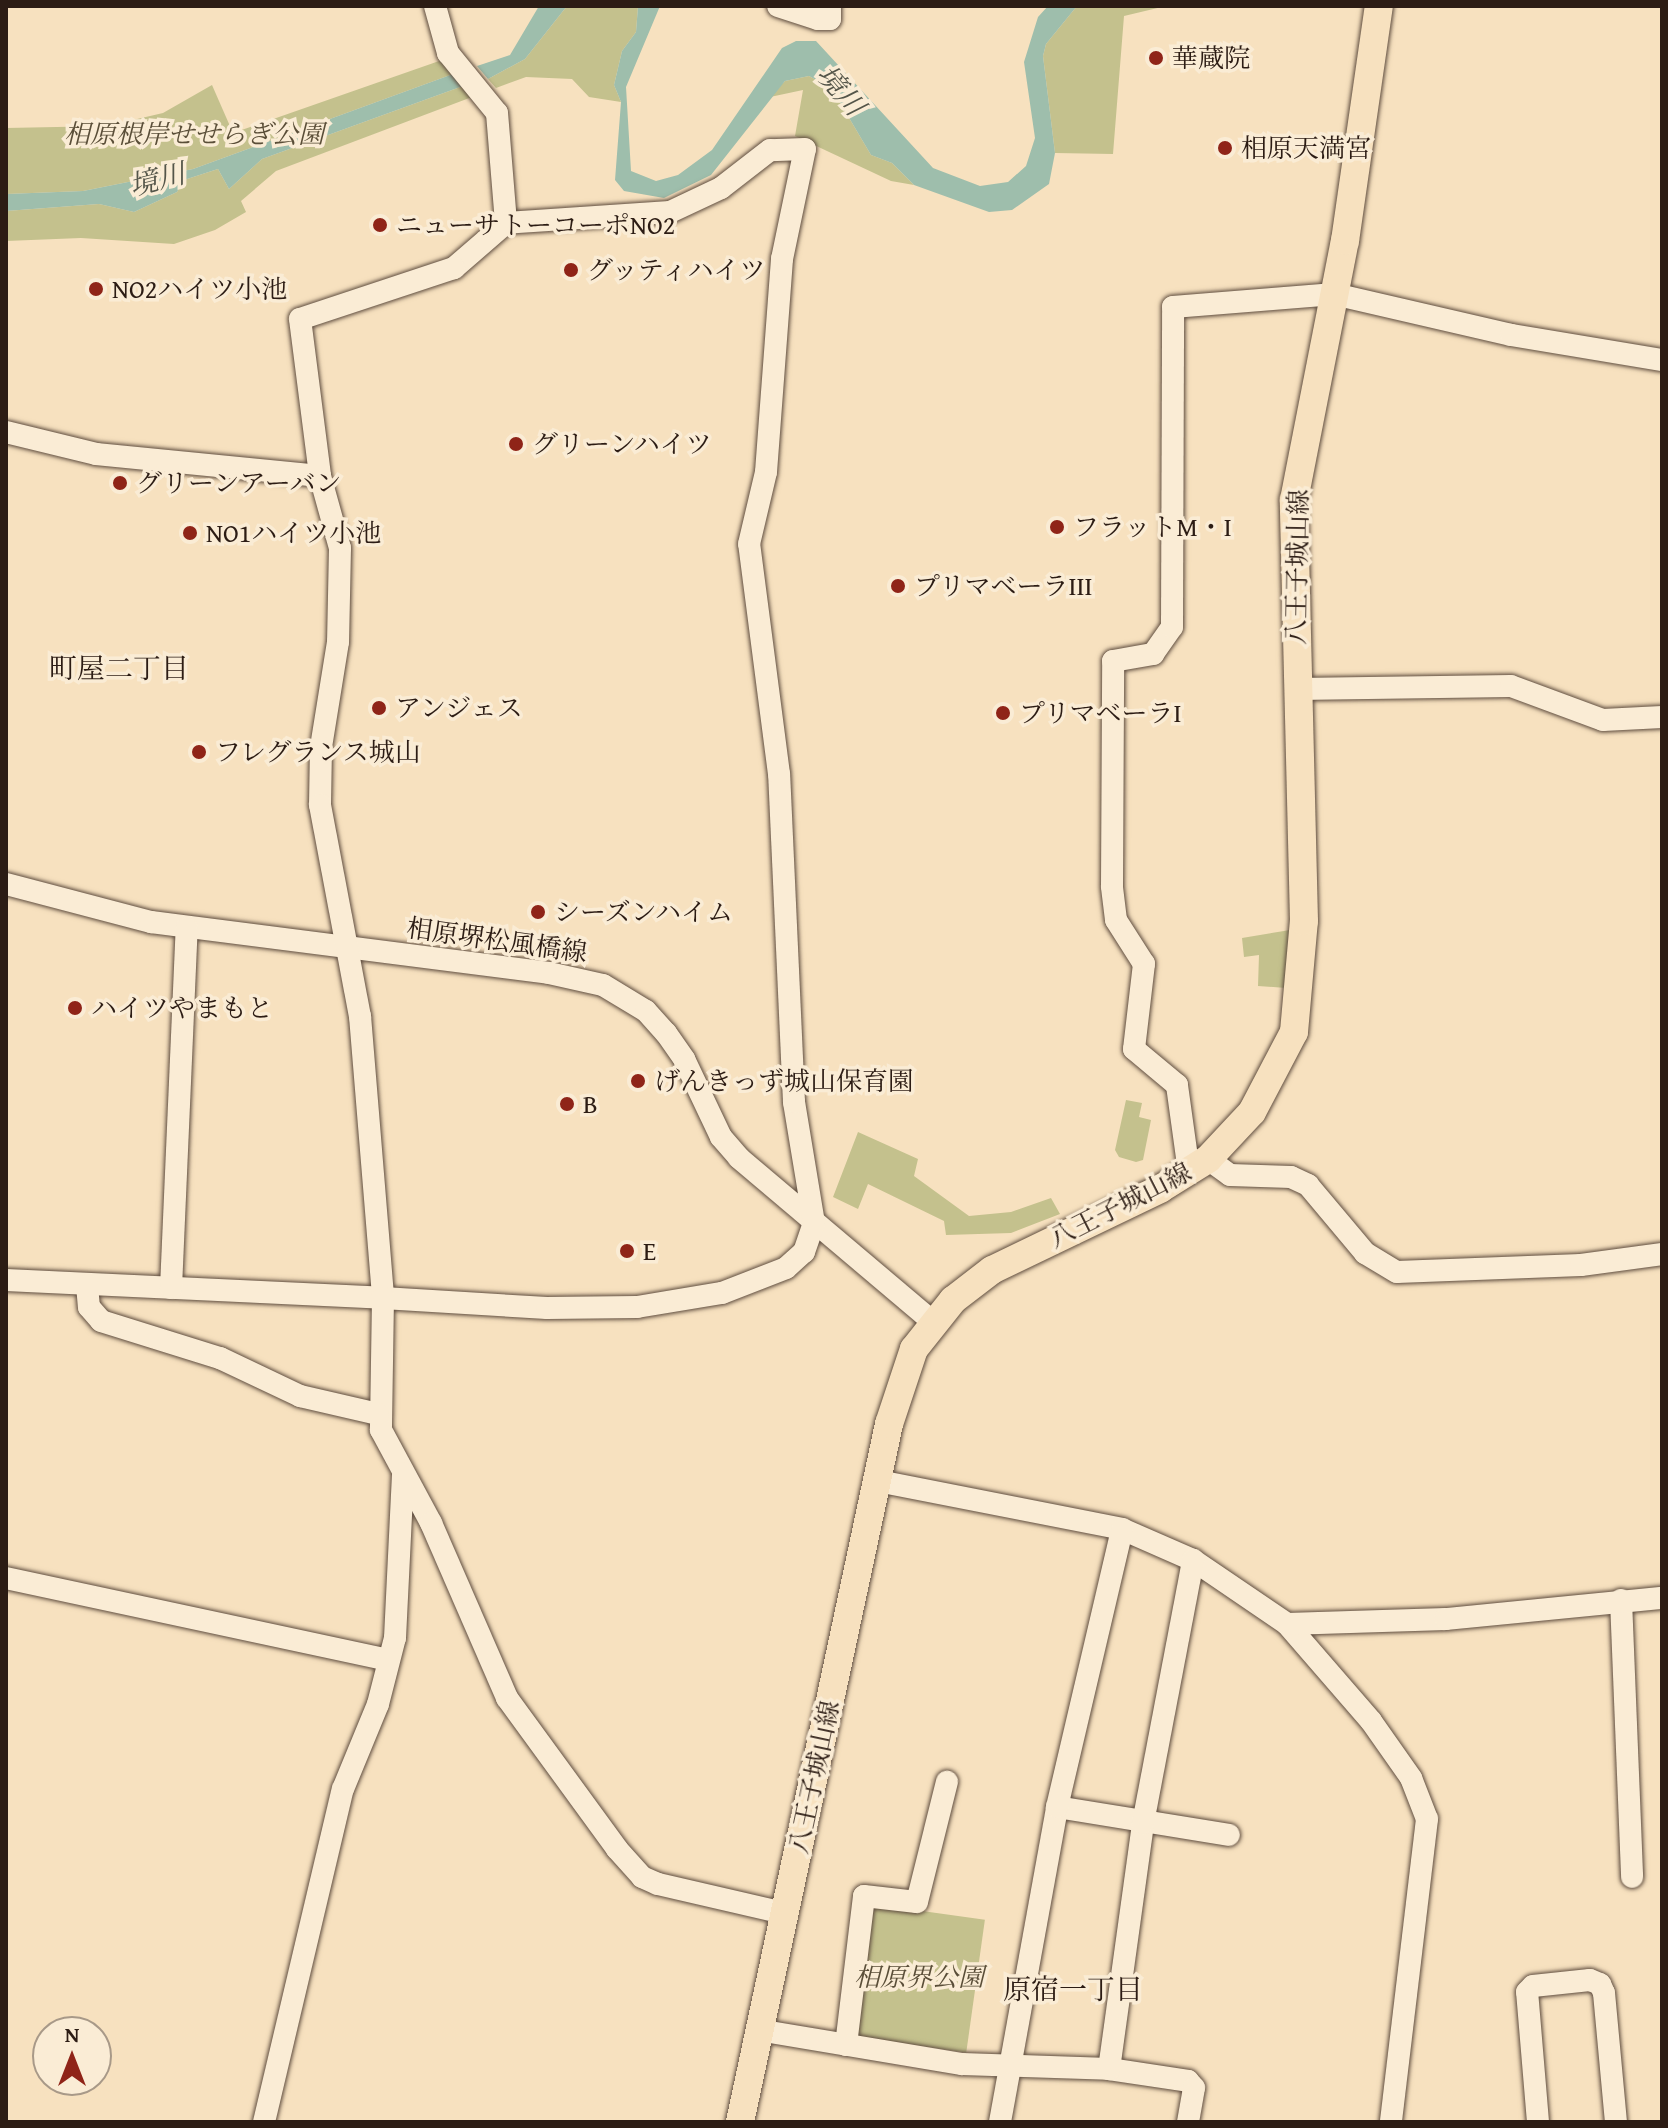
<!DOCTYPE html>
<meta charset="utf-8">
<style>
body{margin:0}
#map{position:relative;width:1668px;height:2128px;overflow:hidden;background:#f7e1bf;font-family:"Gentium Book Plus","Noto Serif JP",serif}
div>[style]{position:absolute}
.green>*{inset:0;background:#c4c18d;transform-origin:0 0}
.water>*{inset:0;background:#9ebeac}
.roads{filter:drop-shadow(0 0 2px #5f4d3f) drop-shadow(0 0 2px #5f4d3f)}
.minor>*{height:22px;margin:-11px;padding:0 11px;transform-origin:11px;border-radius:11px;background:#faecd5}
.major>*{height:28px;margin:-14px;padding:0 14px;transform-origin:14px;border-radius:14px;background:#f7e1bf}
.dots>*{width:22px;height:22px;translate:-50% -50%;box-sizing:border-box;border:4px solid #faecd5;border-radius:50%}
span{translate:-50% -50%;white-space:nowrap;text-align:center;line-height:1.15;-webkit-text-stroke:7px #faecd5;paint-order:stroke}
.poi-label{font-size:26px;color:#2c1c14}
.left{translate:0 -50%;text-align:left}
.park-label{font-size:26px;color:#5a4e38;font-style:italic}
.street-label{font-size:26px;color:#2c1c14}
.water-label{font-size:28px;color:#545549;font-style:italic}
.neighbourhood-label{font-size:28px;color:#2c1c14}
.frame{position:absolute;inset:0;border:8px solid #2c1c14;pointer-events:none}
.north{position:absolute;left:32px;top:2016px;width:80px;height:80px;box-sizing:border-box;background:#faecd5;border:2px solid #a89988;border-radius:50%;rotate:0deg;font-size:22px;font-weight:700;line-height:32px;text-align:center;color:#2c1c14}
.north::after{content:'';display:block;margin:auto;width:28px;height:36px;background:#8f2418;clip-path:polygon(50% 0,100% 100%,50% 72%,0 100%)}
</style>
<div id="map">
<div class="green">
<div style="clip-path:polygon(567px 6px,638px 6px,636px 32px,622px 51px,614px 85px,621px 102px,589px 97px,572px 79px,526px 77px,496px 88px,488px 79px,525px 59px)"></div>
<div style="clip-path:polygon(1077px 6px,1166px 6px,1124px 16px,1113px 154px,1055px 153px,1043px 56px,1046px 44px)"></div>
<div style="clip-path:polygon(442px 60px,453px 74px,193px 169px,83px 191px,6px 194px,6px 128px,107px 126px,163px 113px,212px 85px,233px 133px)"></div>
<div style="clip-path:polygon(809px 76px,832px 89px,871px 155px,892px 163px,914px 185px,891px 181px,795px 136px,803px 90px,770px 97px,785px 81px)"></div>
<div style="clip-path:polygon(463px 86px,472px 97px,276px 171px,241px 201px,246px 212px,215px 230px,174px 244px,81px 238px,6px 241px,6px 211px,99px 204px,134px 212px,177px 192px,184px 180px,218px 169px,229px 189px,262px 159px)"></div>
<div style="clip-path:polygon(1290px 930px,1286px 988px,1258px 986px,1259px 955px,1244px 957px,1242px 938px)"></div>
<div style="clip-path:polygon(1126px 1100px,1142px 1103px,1139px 1117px,1151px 1120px,1143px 1160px,1136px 1162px,1119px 1157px,1115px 1150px)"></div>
<div style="clip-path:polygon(858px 1132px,918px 1159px,914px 1176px,969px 1216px,1011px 1212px,1051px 1198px,1060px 1214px,1011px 1233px,946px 1235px,944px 1221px,868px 1184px,858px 1209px,833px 1197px)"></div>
<div style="left:872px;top:1904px;width:114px;height:134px;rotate:8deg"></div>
</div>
<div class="water">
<div style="clip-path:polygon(539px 6px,567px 6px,525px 59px,488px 79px,477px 66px,510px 55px)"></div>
<div style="clip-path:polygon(638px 6px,660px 6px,626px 87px,631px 171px,656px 181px,678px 175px,712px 150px,782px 48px,796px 41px,816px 41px,933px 168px,980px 186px,1008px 182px,1026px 166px,1035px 138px,1024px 62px,1038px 17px,1048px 6px,1077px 6px,1046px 44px,1043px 56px,1055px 153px,1049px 184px,1012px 210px,989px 212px,914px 185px,892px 163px,871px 155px,832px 89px,809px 76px,785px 81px,711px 175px,664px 198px,624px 191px,615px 180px,621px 102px,614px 85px,622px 51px,636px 32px)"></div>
<div style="clip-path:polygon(453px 74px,463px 86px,262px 159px,229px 189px,218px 169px,184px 180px,177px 192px,134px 212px,99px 204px,6px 211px,6px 194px,83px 191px,193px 169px)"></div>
</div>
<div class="roads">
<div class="minor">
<div style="left:435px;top:6px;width:49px;rotate:74.5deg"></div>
<div style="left:448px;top:53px;width:77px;rotate:50.8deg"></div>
<div style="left:497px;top:113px;width:110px;rotate:85.3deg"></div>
<div style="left:778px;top:6px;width:42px;rotate:18deg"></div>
<div style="left:818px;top:19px;width:12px"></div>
<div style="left:830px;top:19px;width:13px;rotate:-90deg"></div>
<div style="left:6px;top:432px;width:93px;rotate:13.7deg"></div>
<div style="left:96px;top:454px;width:225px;rotate:5.6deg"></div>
<div style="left:1297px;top:689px;width:214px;rotate:-0.8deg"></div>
<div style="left:1511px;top:686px;width:98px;rotate:20.3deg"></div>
<div style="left:1603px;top:720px;width:59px;rotate:-2.9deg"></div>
<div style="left:6px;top:884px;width:150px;rotate:14.7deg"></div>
<div style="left:151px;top:922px;width:401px;rotate:7.3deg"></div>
<div style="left:549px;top:973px;width:55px;rotate:12.5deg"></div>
<div style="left:603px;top:985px;width:50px;rotate:31.2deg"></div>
<div style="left:646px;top:1011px;width:30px;rotate:48deg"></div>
<div style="left:666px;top:1033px;width:32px;rotate:55deg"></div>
<div style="left:684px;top:1059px;width:86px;rotate:64.6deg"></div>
<div style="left:721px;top:1137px;width:28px;rotate:49deg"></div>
<div style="left:739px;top:1158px;width:254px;rotate:40.2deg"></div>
<div style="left:1208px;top:1159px;width:27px;rotate:36deg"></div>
<div style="left:1230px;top:1175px;width:61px;rotate:1.9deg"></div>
<div style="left:1291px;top:1177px;width:19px;rotate:25deg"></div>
<div style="left:1308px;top:1185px;width:89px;rotate:50deg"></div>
<div style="left:1365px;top:1253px;width:37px;rotate:31deg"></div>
<div style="left:1397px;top:1272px;width:184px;rotate:-2.2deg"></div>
<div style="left:1581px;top:1265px;width:82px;rotate:-7.7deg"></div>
<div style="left:1189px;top:1172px;width:88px;rotate:-97.9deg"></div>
<div style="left:1177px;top:1085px;width:56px;rotate:-140.1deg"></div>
<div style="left:1134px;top:1049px;width:86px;rotate:-83.3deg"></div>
<div style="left:1144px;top:964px;width:52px;rotate:-122.5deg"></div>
<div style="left:1116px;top:920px;width:34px;rotate:-97deg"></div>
<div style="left:1112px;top:886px;width:225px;rotate:-89.7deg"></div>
<div style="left:1113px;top:661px;width:41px;rotate:-9.9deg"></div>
<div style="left:1153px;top:654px;width:33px;rotate:-55deg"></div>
<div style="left:1172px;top:627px;width:320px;rotate:-89.8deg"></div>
<div style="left:1173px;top:307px;width:162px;rotate:-4.6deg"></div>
<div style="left:1334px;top:294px;width:182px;rotate:13deg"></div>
<div style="left:1511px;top:335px;width:153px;rotate:9.4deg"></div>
<div style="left:6px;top:1280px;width:377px;rotate:2.7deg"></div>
<div style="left:383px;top:1298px;width:164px;rotate:3.5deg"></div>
<div style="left:547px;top:1308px;width:90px;rotate:-0.6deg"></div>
<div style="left:637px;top:1307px;width:86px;rotate:-9.4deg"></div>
<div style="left:722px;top:1293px;width:69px;rotate:-21.3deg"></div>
<div style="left:786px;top:1268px;width:24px;rotate:-42deg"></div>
<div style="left:804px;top:1252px;width:31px;rotate:-71deg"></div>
<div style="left:814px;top:1223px;width:123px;rotate:-99.4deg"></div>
<div style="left:794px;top:1102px;width:328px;rotate:-92.6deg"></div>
<div style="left:779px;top:774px;width:232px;rotate:-97.4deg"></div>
<div style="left:749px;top:544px;width:74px;rotate:-76.7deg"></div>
<div style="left:766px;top:472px;width:214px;rotate:-85.7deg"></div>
<div style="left:782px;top:259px;width:112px;rotate:-78.2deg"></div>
<div style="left:805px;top:149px;width:35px;rotate:178deg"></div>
<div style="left:770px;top:150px;width:62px;rotate:142.2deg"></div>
<div style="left:721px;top:188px;width:56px;rotate:154.8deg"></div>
<div style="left:670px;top:212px;width:164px;rotate:176.2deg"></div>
<div style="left:506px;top:223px;width:69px;rotate:139.1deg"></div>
<div style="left:454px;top:268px;width:162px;rotate:161.7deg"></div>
<div style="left:300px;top:319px;width:158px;rotate:82.7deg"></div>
<div style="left:320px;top:476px;width:75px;rotate:74.5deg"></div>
<div style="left:340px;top:548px;width:94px;rotate:91.2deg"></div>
<div style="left:338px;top:642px;width:106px;rotate:99.2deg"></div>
<div style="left:321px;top:747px;width:58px;rotate:91deg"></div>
<div style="left:320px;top:805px;width:215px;rotate:79.3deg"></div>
<div style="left:360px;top:1016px;width:283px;rotate:85.3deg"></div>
<div style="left:383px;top:1298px;width:132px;rotate:90.9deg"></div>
<div style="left:381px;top:1430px;width:106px;rotate:61.7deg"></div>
<div style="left:431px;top:1523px;width:191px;rotate:66.5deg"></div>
<div style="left:507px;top:1698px;width:187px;rotate:53.9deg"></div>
<div style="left:617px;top:1849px;width:38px;rotate:48deg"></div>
<div style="left:642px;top:1877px;width:17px;rotate:24deg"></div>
<div style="left:658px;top:1884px;width:129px;rotate:13deg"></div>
<div style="left:87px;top:1285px;width:22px;rotate:85deg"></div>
<div style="left:89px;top:1307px;width:18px;rotate:49deg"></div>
<div style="left:101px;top:1321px;width:125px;rotate:17.3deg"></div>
<div style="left:220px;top:1358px;width:89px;rotate:25.4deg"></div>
<div style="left:300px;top:1396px;width:80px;rotate:13deg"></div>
<div style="left:171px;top:1288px;width:360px;rotate:-87.5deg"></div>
<div style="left:878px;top:1481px;width:249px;rotate:11.1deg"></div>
<div style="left:1122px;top:1529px;width:77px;rotate:23.6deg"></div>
<div style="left:1193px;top:1560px;width:114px;rotate:34.2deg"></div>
<div style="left:1287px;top:1624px;width:128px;rotate:49.1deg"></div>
<div style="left:1371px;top:1721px;width:70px;rotate:54.9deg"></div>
<div style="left:1411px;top:1778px;width:44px;rotate:68.7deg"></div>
<div style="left:1427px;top:1819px;width:305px;rotate:96.8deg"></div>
<div style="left:6px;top:1578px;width:391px;rotate:12.1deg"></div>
<div style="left:1621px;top:1600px;width:277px;rotate:87.7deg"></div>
<div style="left:1287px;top:1624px;width:159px;rotate:-1.8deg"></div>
<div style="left:1446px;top:1619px;width:217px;rotate:-5.6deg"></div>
<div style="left:1057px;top:1807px;width:174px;rotate:9.2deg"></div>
<div style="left:758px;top:2030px;width:207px;rotate:9.5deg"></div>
<div style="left:962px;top:2064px;width:147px;rotate:1.9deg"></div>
<div style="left:1109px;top:2069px;width:80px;rotate:8.6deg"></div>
<div style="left:1188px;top:2081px;width:9px;rotate:49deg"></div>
<div style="left:1194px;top:2088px;width:35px;rotate:100deg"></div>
<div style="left:846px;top:2045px;width:150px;rotate:-83.1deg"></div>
<div style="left:864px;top:1896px;width:53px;rotate:6.5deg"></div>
<div style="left:917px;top:1902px;width:124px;rotate:-76deg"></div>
<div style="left:1109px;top:2069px;width:248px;rotate:-82.1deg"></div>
<div style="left:1143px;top:1823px;width:268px;rotate:-79.2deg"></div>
<div style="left:264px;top:2122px;width:342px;rotate:-76.7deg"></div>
<div style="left:343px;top:1789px;width:92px;rotate:-67.6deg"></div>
<div style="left:378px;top:1704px;width:68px;rotate:-75.6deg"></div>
<div style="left:395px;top:1638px;width:165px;rotate:-87.2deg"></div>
<div style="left:1000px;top:2122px;width:320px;rotate:-79.7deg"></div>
<div style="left:1057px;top:1807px;width:285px;rotate:-76.8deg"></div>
<div style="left:1538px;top:2122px;width:130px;rotate:-94.8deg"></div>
<div style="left:1527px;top:1992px;width:8px;rotate:-45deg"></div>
<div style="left:1533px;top:1986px;width:57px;rotate:-6deg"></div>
<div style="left:1590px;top:1980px;width:11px;rotate:22deg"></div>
<div style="left:1600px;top:1984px;width:10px;rotate:66deg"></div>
<div style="left:1604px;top:1993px;width:130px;rotate:84.7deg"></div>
</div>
<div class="major">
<div style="left:740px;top:2122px;width:714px;rotate:-77.95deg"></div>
<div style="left:889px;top:1424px;width:79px;rotate:-71.6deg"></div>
<div style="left:914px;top:1349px;width:63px;rotate:-51.5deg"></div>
<div style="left:953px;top:1300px;width:49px;rotate:-37.6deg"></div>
<div style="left:992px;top:1270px;width:187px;rotate:-25.7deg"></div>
<div style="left:1160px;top:1189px;width:57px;rotate:-32deg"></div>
<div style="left:1208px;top:1159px;width:64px;rotate:-46.9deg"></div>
<div style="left:1252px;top:1112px;width:90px;rotate:-62.3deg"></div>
<div style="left:1294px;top:1032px;width:111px;rotate:-84.9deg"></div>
<div style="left:1304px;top:921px;width:421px;rotate:-91.4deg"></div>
<div style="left:1294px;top:500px;width:264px;rotate:-78.9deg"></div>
<div style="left:1345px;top:241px;width:237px;rotate:-81.8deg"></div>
</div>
</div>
<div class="dots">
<div style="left:1156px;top:58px;background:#8f2418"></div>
<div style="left:1225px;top:148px;background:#8f2418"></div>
<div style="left:380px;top:225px;background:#8f2418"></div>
<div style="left:571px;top:270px;background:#8f2418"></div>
<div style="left:96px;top:289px;background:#8f2418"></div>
<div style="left:516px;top:444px;background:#8f2418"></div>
<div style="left:120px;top:483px;background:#8f2418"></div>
<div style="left:1057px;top:527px;background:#8f2418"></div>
<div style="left:190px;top:533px;background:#8f2418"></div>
<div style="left:898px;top:586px;background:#8f2418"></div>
<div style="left:379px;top:708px;background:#8f2418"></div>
<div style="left:1003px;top:713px;background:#8f2418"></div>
<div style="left:199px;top:752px;background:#8f2418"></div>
<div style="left:538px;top:912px;background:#8f2418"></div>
<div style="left:75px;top:1008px;background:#8f2418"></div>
<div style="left:638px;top:1081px;background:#8f2418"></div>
<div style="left:567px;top:1104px;background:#8f2418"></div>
<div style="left:627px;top:1251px;background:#8f2418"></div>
</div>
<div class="poi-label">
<span class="left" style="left:1172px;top:58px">華蔵院</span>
<span class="left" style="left:1241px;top:148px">相原天満宮</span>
<span class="left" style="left:396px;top:225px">ニューサトーコーポNO2</span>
<span class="left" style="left:587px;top:270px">グッティハイツ</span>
<span class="left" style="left:112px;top:289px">NO2ハイツ小池</span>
<span class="left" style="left:532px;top:444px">グリーンハイツ</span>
<span class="left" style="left:136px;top:483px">グリーンアーバン</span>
<span class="left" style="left:1073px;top:527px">フラットM・I</span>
<span class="left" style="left:206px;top:533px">NO1ハイツ小池</span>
<span class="left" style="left:914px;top:586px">プリマベーラⅢ</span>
<span class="left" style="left:395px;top:708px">アンジェス</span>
<span class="left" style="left:1019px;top:713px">プリマベーラⅠ</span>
<span class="left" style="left:215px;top:752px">フレグランス城山</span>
<span class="left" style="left:554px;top:912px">シーズンハイム</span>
<span class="left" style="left:91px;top:1008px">ハイツやまもと</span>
<span class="left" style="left:654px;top:1081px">げんきっず城山保育園</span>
<span class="left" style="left:583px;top:1104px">B</span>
<span class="left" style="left:643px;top:1251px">E</span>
</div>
<div class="park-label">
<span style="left:194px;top:134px">相原根岸せせらぎ公園</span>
<span style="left:919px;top:1977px">相原界公園</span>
</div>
<div class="street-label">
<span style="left:1297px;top:567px;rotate:-89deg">八王子城山線</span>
<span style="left:497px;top:940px;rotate:8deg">相原堺松風橋線</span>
<span style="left:1120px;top:1205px;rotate:-27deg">八王子城山線</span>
<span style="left:814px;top:1777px;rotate:-78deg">八王子城山線</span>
</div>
<div class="water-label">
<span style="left:841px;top:90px;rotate:49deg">境川</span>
<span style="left:157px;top:179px;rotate:-14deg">境川</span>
</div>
<div class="neighbourhood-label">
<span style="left:119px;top:668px">町屋二丁目</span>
<span style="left:1073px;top:1989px">原宿一丁目</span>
</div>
<div class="frame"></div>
<div class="north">N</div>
</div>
